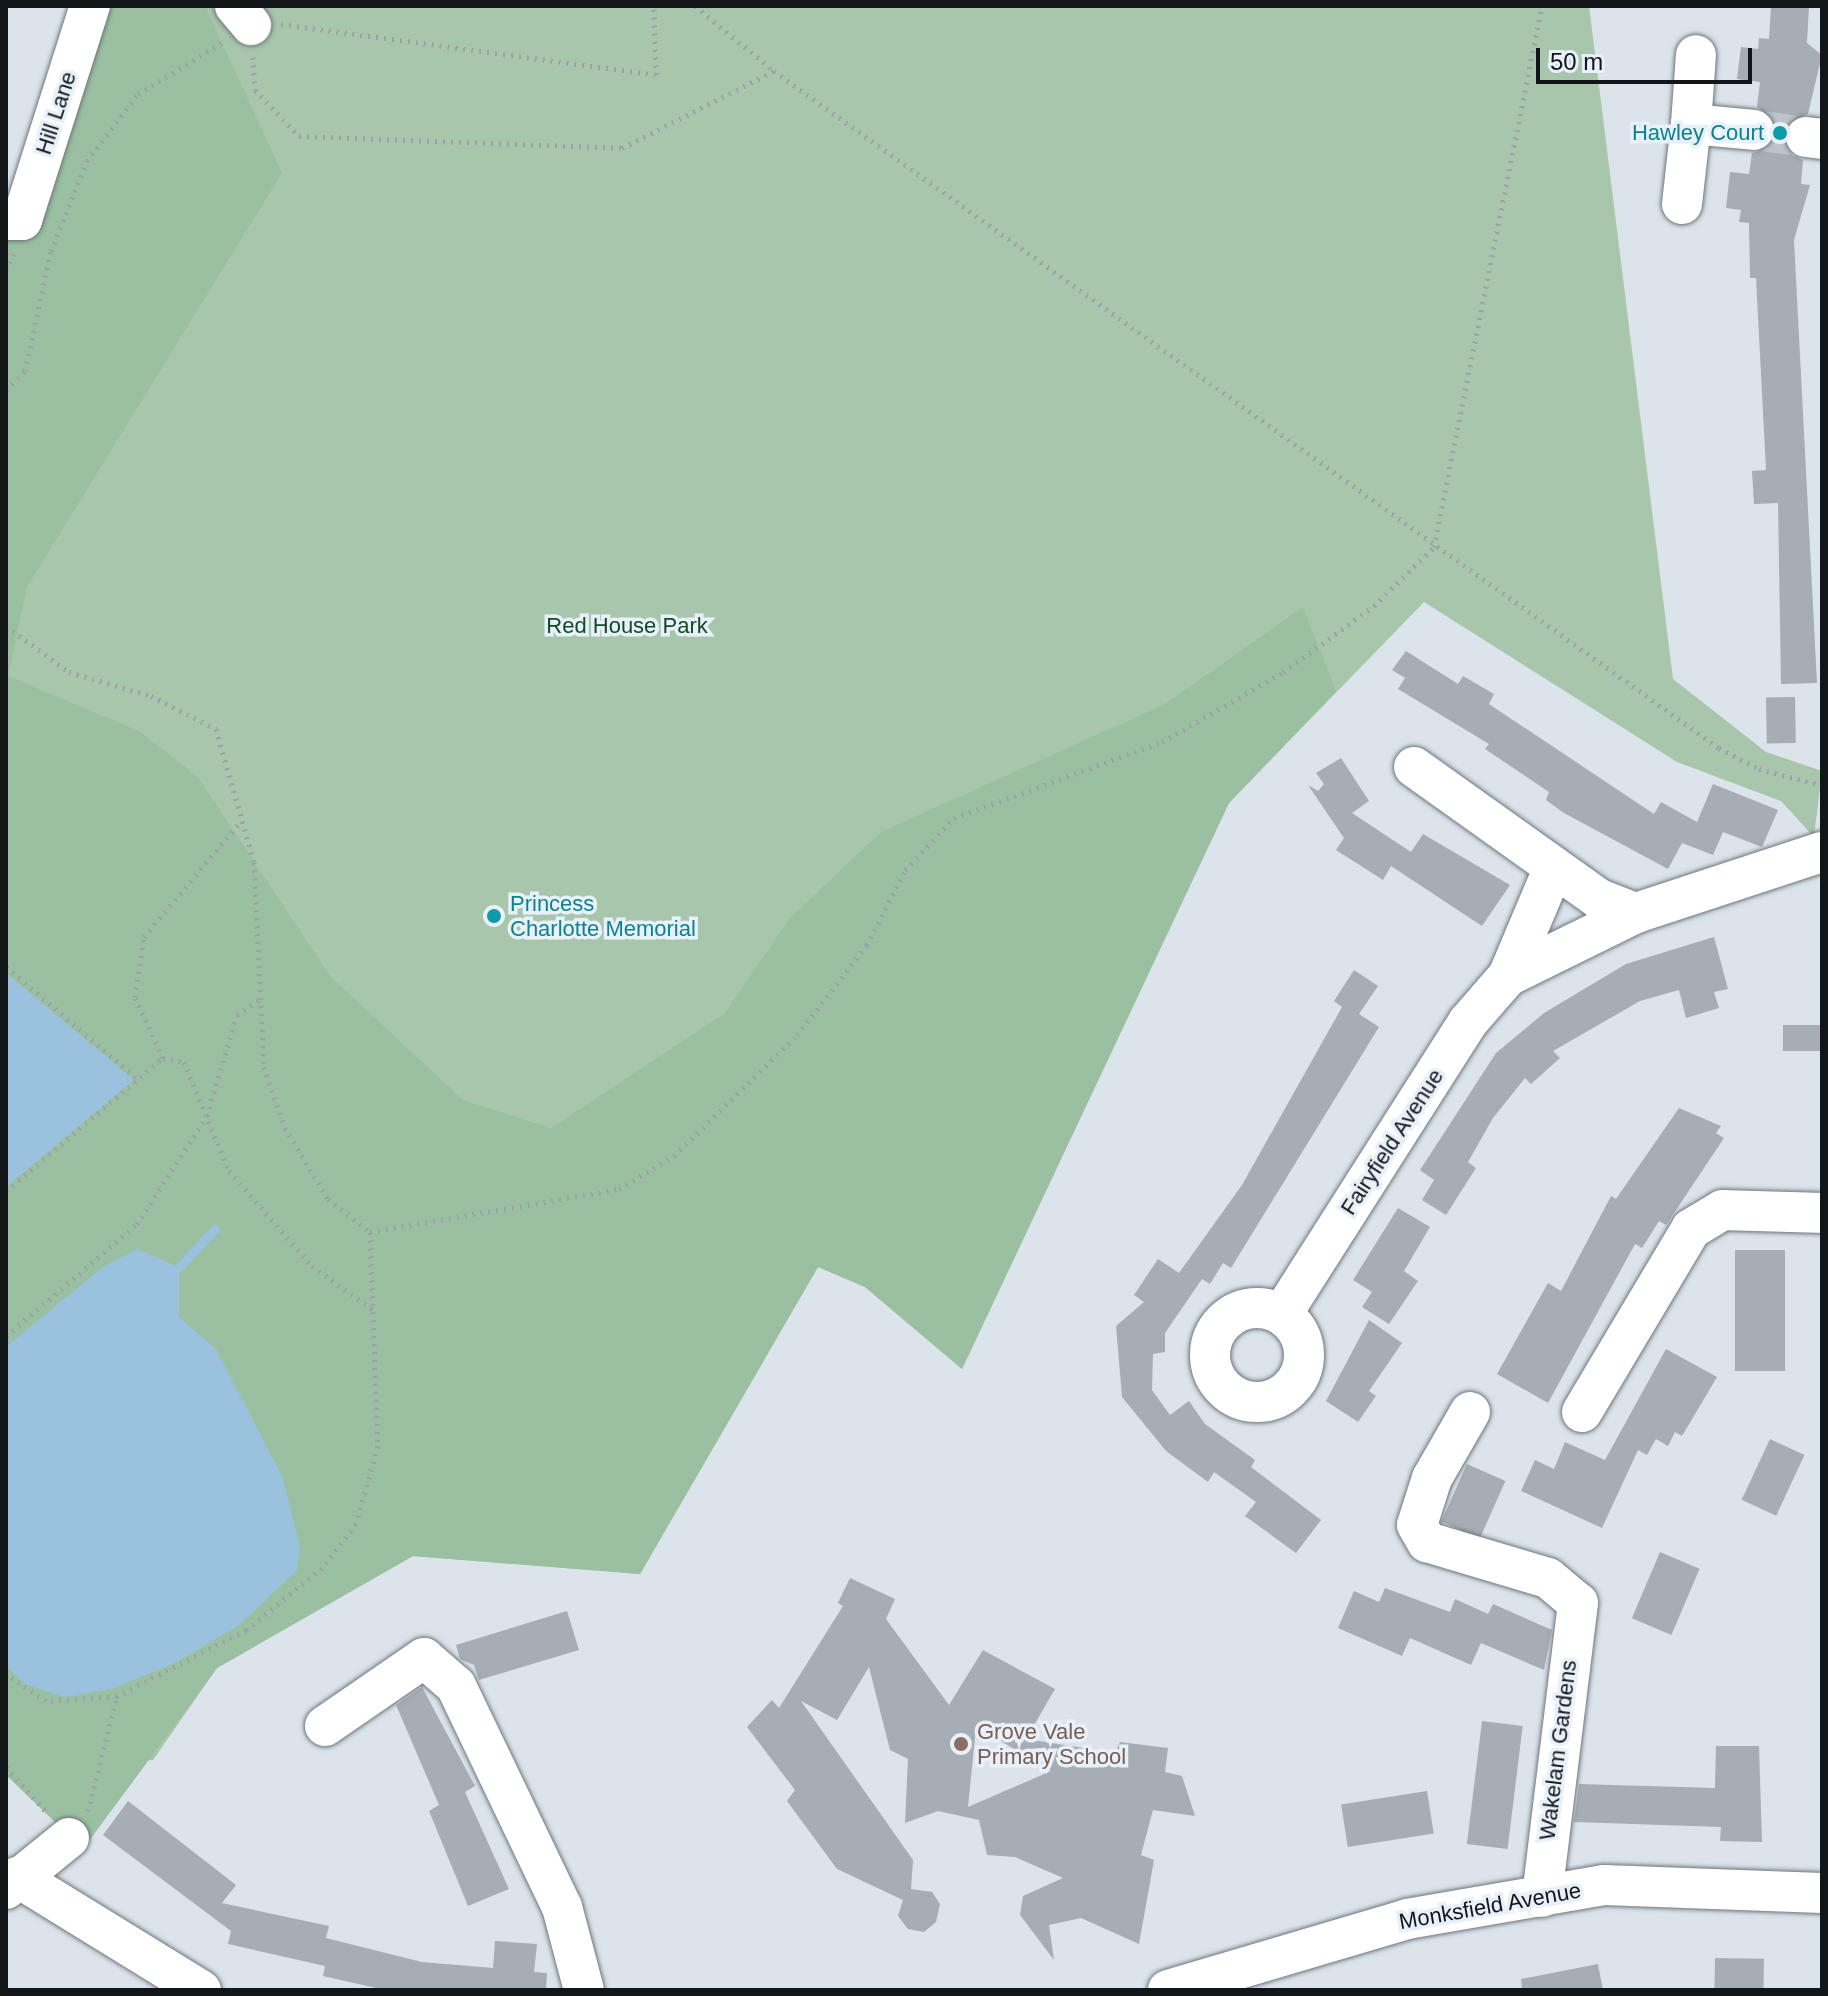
<!DOCTYPE html>
<style>
body{margin:0}
#map{position:relative;width:1828px;height:1996px;overflow:hidden;background:#dbe3eb;font-family:Arial,sans-serif}
div>[style]{position:absolute}
.green>*{inset:0;background:#a8c6ac}
.forest>*{inset:0;background:#9bc0a1}
.water>*{inset:0;background:#9ac1de}
.stream>*{height:9px;margin:-4.5px;padding:0 4.5px;transform-origin:4.5px;border-radius:4.5px;background:#9ac1de}
.building>*{inset:0;background:#a6adb5;transform-origin:0 0}
.minor-tunnel>*{height:40px;margin-top:-20px;transform-origin:0;background:repeating-linear-gradient(90deg,#bdc4cc 0 40px,transparent 0 60px)}
.path>*{height:5px;margin-top:-2.5px;transform-origin:0;background:repeating-linear-gradient(90deg,#9ba2a8 0 2px,transparent 0 8px)}
.roads{filter:drop-shadow(0 0 2px #6f767d) drop-shadow(0 0 2px #6f767d)}
.minor>*{height:40px;margin:-20px;padding:0 20px;transform-origin:20px;border-radius:20px;background:#fff}
.minor>.ring{margin:-20px;padding:0;box-sizing:content-box;background:none;border:40px solid #fff;border-radius:50%}
.dots>*{width:22px;height:22px;translate:-50% -50%;box-sizing:border-box;border:4px solid #e8f0f9;border-radius:50%}
span{translate:-50% -50%;white-space:nowrap;text-align:center;line-height:1.15;-webkit-text-stroke:7px #e8f0f9;paint-order:stroke}
.street-label{font-size:22px;color:#131619}
.culture-label{font-size:22px;color:#0d838f}
.right{translate:-100% -50%;text-align:right}
.left{translate:0 -50%;text-align:left}
.park-label{font-size:22px;color:#114b23}
.education-label{font-size:22px;color:#785e54}
.frame{position:absolute;inset:0;border:8px solid #131619;pointer-events:none}
.scale{position:absolute;left:1536px;top:48px;width:216px;height:36px;box-sizing:border-box;border:4px solid #131619;border-top:0;padding-left:10px;font-size:24px;line-height:28px;white-space:nowrap;color:#131619;-webkit-text-stroke:6px #e8f0f9;paint-order:stroke}
</style>
<div id="map">
<div class="green">
<div style="clip-path:polygon(103px 6px,1589px 6px,1673px 679px,1766px 752px,1822px 771px,1814px 837px,1781px 801px,1677px 762px,1424px 602px,1229px 803px,962px 1369px,865px 1287px,818px 1267px,640px 1574px,413px 1556px,217px 1668px,153px 1760px,6px 1775px,6px 227px)"></div>
</div>
<div class="forest">
<div style="clip-path:polygon(103px 6px,206px 8px,282px 173px,27px 587px,8px 676px,139px 731px,198px 777px,330px 976px,463px 1100px,551px 1128px,725px 1013px,789px 919px,881px 832px,1165px 704px,1303px 607px,1336px 691px,1229px 803px,962px 1369px,865px 1287px,818px 1267px,640px 1574px,413px 1556px,217px 1668px,83px 1849px,6px 1775px,6px 1187px,133px 1080px,6px 973px,6px 227px)"></div>
</div>
<div class="water">
<div style="clip-path:polygon(6px 973px,134px 1080px,6px 1187px)"></div>
<div style="clip-path:polygon(137px 1249px,179px 1267px,179px 1317px,216px 1349px,283px 1478px,300px 1547px,297px 1570px,239px 1625px,175px 1663px,111px 1689px,64px 1697px,25px 1684px,6px 1666px,6px 1347px,103px 1267px)"></div>
</div>
<div class="stream">
<div style="left:179px;top:1267px;width:52px;rotate:-46.5deg"></div>
</div>
<div class="building">
<div style="clip-path:polygon(1771px 6px,1809px 7px,1807px 43px,1822px 55px,1808px 114px,1788px 123px,1783px 135px,1792px 155px,1803px 160px,1801px 184px,1810px 185px,1794px 240px,1817px 683px,1781px 684px,1778px 503px,1754px 504px,1752px 471px,1766px 470px,1756px 278px,1750px 278px,1749px 223px,1739px 222px,1741px 210px,1726px 208px,1730px 172px,1749px 174px,1752px 153px,1764px 150px,1777px 133px,1774px 120px,1757px 107px,1760px 82px,1737px 79px,1741px 47px,1758px 49px,1759px 38px,1769px 39px)"></div>
<div style="clip-path:polygon(1406px 651px,1458px 684px,1463px 676px,1494px 694px,1489px 704px,1654px 814px,1661px 802px,1697px 822px,1713px 784px,1778px 810px,1762px 847px,1723px 832px,1713px 855px,1682px 843px,1668px 869px,1564px 813px,1546px 800px,1549px 792px,1485px 749px,1489px 744px,1398px 689px,1405px 678px,1392px 670px)"></div>
<div style="left:1795px;top:697px;width:46px;height:29px;rotate:89deg"></div>
<div style="clip-path:polygon(1341px 758px,1369px 801px,1352px 813px,1411px 852px,1423px 834px,1510px 885px,1482px 926px,1391px 866px,1383px 880px,1336px 850px,1344px 838px,1308px 785px,1318px 791px,1324px 784px,1316px 773px)"></div>
<div style="clip-path:polygon(1714px 937px,1728px 989px,1714px 992px,1719px 1008px,1686px 1018px,1679px 990px,1640px 1001px,1553px 1051px,1560px 1058px,1531px 1084px,1525px 1078px,1493px 1118px,1468px 1162px,1476px 1168px,1446px 1215px,1422px 1200px,1434px 1180px,1420px 1170px,1496px 1053px,1544px 1013px,1626px 964px)"></div>
<div style="clip-path:polygon(1354px 970px,1378px 986px,1359px 1014px,1379px 1027px,1231px 1268px,1223px 1263px,1210px 1284px,1202px 1279px,1165px 1333px,1165px 1352px,1153px 1354px,1152px 1390px,1170px 1415px,1189px 1401px,1205px 1424px,1255px 1460px,1251px 1467px,1321px 1520px,1296px 1553px,1245px 1516px,1256px 1502px,1214px 1472px,1208px 1482px,1166px 1451px,1122px 1397px,1116px 1326px,1144px 1302px,1134px 1295px,1158px 1259px,1179px 1273px,1242px 1185px,1342px 1007px,1334px 1001px)"></div>
<div style="left:1783px;top:1025px;width:39px;height:26px"></div>
<div style="clip-path:polygon(1679px 1108px,1721px 1126px,1716px 1133px,1724px 1138px,1666px 1225px,1659px 1221px,1642px 1248px,1635px 1244px,1548px 1403px,1497px 1374px,1548px 1283px,1561px 1291px,1611px 1196px,1616px 1199px)"></div>
<div style="clip-path:polygon(1398px 1208px,1430px 1227px,1404px 1271px,1418px 1281px,1389px 1324px,1362px 1307px,1372px 1292px,1353px 1280px)"></div>
<div style="left:1735px;top:1250px;width:50px;height:121px"></div>
<div style="clip-path:polygon(1369px 1320px,1402px 1343px,1369px 1391px,1376px 1396px,1358px 1422px,1326px 1401px)"></div>
<div style="clip-path:polygon(1666px 1349px,1717px 1377px,1682px 1436px,1675px 1432px,1668px 1446px,1656px 1439px,1647px 1455px,1638px 1450px,1602px 1528px,1521px 1491px,1535px 1460px,1554px 1469px,1565px 1442px,1605px 1460px)"></div>
<div style="left:1770px;top:1439px;width:38px;height:67px;rotate:25deg"></div>
<div style="left:1467px;top:1464px;width:42px;height:63px;rotate:24deg"></div>
<div style="left:1660px;top:1552px;width:43px;height:72px;rotate:23deg"></div>
<div style="clip-path:polygon(evenodd,850px 1578px,895px 1599px,886px 1619px,949px 1705px,983px 1650px,1055px 1689px,1026px 1739px,1115px 1753px,1120px 1742px,1168px 1748px,1165px 1772px,1182px 1776px,1195px 1816px,1153px 1810px,1141px 1855px,1154px 1860px,1139px 1944px,1081px 1918px,1049px 1925px,1054px 1960px,1020px 1915px,1023px 1896px,1063px 1878px,1015px 1857px,987px 1855px,979px 1820px,938px 1811px,905px 1823px,908px 1759px,890px 1750px,869px 1667px,837px 1720px,801px 1701px,913px 1860px,911px 1889px,932px 1892px,940px 1904px,936px 1922px,924px 1932px,908px 1929px,898px 1916px,903px 1900px,837px 1869px,787px 1801px,795px 1790px,747px 1727px,772px 1700px,779px 1708px,843px 1606px,838px 1603px,850px 1578px,976px 1727px,994px 1737px,1051px 1771px,968px 1807px,976px 1727px)"></div>
<div style="clip-path:polygon(1385px 1588px,1450px 1612px,1455px 1599px,1488px 1614px,1493px 1604px,1552px 1630px,1544px 1670px,1481px 1643px,1471px 1665px,1410px 1638px,1402px 1656px,1338px 1628px,1354px 1591px,1379px 1602px)"></div>
<div style="clip-path:polygon(567px 1611px,579px 1650px,479px 1680px,474px 1665px,460px 1659px,456px 1645px)"></div>
<div style="clip-path:polygon(422px 1687px,475px 1786px,465px 1792px,509px 1889px,468px 1906px,429px 1811px,439px 1805px,396px 1705px)"></div>
<div style="left:1482px;top:1721px;width:41px;height:124px;rotate:7deg"></div>
<div style="clip-path:polygon(1716px 1746px,1759px 1746px,1762px 1842px,1720px 1841px,1721px 1827px,1574px 1822px,1579px 1784px,1715px 1788px)"></div>
<div style="left:1427px;top:1791px;width:43px;height:87px;rotate:81deg"></div>
<div style="clip-path:polygon(128px 1801px,236px 1885px,222px 1903px,329px 1926px,326px 1938px,422px 1962px,493px 1968px,495px 1941px,537px 1944px,534px 1972px,547px 1973px,546px 1990px,385px 1990px,323px 1976px,325px 1966px,228px 1944px,231px 1931px,103px 1835px)"></div>
<div style="left:1715px;top:1958px;width:49px;height:32px;rotate:1deg"></div>
<div style="clip-path:polygon(1598px 1964px,1603px 1990px,1522px 1990px,1521px 1979px)"></div>
</div>
<div class="minor-tunnel">
<div style="left:1754px;top:130px;width:52px;rotate:7.7deg"></div>
</div>
<div class="path">
<div style="left:695px;top:6px;width:102px;rotate:39.4deg"></div>
<div style="left:774px;top:71px;width:1162px;rotate:35.62deg"></div>
<div style="left:1719px;top:748px;width:45px;rotate:27.7deg"></div>
<div style="left:1759px;top:769px;width:65px;rotate:14.3deg"></div>
<div style="left:281px;top:24px;width:378px;rotate:7.7deg"></div>
<div style="left:656px;top:75px;width:69px;rotate:-91.7deg"></div>
<div style="left:253px;top:57px;width:33px;rotate:87deg"></div>
<div style="left:255px;top:90px;width:64px;rotate:46.3deg"></div>
<div style="left:299px;top:136px;width:323px;rotate:2.1deg"></div>
<div style="left:622px;top:148px;width:170px;rotate:-26.9deg"></div>
<div style="left:6px;top:270px;width:19px;rotate:-65deg"></div>
<div style="left:6px;top:390px;width:27px;rotate:-45deg"></div>
<div style="left:25px;top:371px;width:123px;rotate:-77.8deg"></div>
<div style="left:51px;top:251px;width:97px;rotate:-68.2deg"></div>
<div style="left:87px;top:161px;width:84px;rotate:-52.7deg"></div>
<div style="left:138px;top:94px;width:100px;rotate:-31.5deg"></div>
<div style="left:6px;top:626px;width:78px;rotate:36.1deg"></div>
<div style="left:69px;top:672px;width:85px;rotate:16.3deg"></div>
<div style="left:151px;top:696px;width:73px;rotate:26.9deg"></div>
<div style="left:216px;top:729px;width:138px;rotate:74.1deg"></div>
<div style="left:254px;top:862px;width:205px;rotate:87.2deg"></div>
<div style="left:264px;top:1067px;width:65px;rotate:71deg"></div>
<div style="left:285px;top:1128px;width:83px;rotate:58.8deg"></div>
<div style="left:328px;top:1199px;width:53px;rotate:38.2deg"></div>
<div style="left:370px;top:1232px;width:214px;rotate:87.9deg"></div>
<div style="left:378px;top:1446px;width:81px;rotate:105.8deg"></div>
<div style="left:356px;top:1524px;width:56px;rotate:127.7deg"></div>
<div style="left:322px;top:1568px;width:98px;rotate:140.8deg"></div>
<div style="left:246px;top:1630px;width:145px;rotate:152.9deg"></div>
<div style="left:117px;top:1696px;width:71px;rotate:176deg"></div>
<div style="left:46px;top:1701px;width:48px;rotate:-146deg"></div>
<div style="left:6px;top:967px;width:173px;rotate:40.3deg"></div>
<div style="left:163px;top:1058px;width:67px;rotate:-114.7deg"></div>
<div style="left:135px;top:997px;width:61px;rotate:-81.5deg"></div>
<div style="left:144px;top:937px;width:151px;rotate:-50.1deg"></div>
<div style="left:6px;top:1191px;width:206px;rotate:-40.3deg"></div>
<div style="left:163px;top:1058px;width:21px;rotate:11deg"></div>
<div style="left:184px;top:1062px;width:118px;rotate:67.6deg"></div>
<div style="left:229px;top:1171px;width:126px;rotate:48.9deg"></div>
<div style="left:312px;top:1266px;width:75px;rotate:35.8deg"></div>
<div style="left:370px;top:1232px;width:253px;rotate:-9.8deg"></div>
<div style="left:619px;top:1189px;width:64px;rotate:-31deg"></div>
<div style="left:674px;top:1156px;width:173px;rotate:-44.5deg"></div>
<div style="left:797px;top:1035px;width:114px;rotate:-52.1deg"></div>
<div style="left:867px;top:945px;width:84px;rotate:-63.1deg"></div>
<div style="left:905px;top:870px;width:71px;rotate:-46.7deg"></div>
<div style="left:954px;top:818px;width:221px;rotate:-20.1deg"></div>
<div style="left:1162px;top:742px;width:140px;rotate:-30deg"></div>
<div style="left:1283px;top:672px;width:112px;rotate:-36deg"></div>
<div style="left:1374px;top:606px;width:84px;rotate:-44.5deg"></div>
<div style="left:1434px;top:547px;width:552px;rotate:-78.71deg"></div>
<div style="left:6px;top:1336px;width:172px;rotate:-40.5deg"></div>
<div style="left:137px;top:1224px;width:129px;rotate:-57.1deg"></div>
<div style="left:207px;top:1116px;width:105px;rotate:-73.5deg"></div>
<div style="left:237px;top:1015px;width:28px;rotate:-35deg"></div>
<div style="left:6px;top:1767px;width:63px;rotate:48.2deg"></div>
<div style="left:88px;top:1811px;width:119px;rotate:-75.8deg"></div>
</div>
<div class="roads">
<div class="minor">
<div style="left:235px;top:6px;width:25px;rotate:50deg"></div>
<div style="left:1691px;top:124px;width:69px;rotate:-85.9deg"></div>
<div style="left:1806px;top:137px;width:16px;rotate:7deg"></div>
<div style="left:1682px;top:204px;width:81px;rotate:-83.6deg"></div>
<div style="left:1691px;top:124px;width:63px;rotate:5.4deg"></div>
<div style="left:6px;top:220px;width:16px"></div>
<div style="left:22px;top:220px;width:225px;rotate:-72.4deg"></div>
<div style="left:1414px;top:767px;width:227px;rotate:35.5deg"></div>
<div style="left:1599px;top:899px;width:40px;rotate:21deg"></div>
<div style="left:1508px;top:976px;width:143px;rotate:-26.2deg"></div>
<div style="left:1636px;top:913px;width:196px;rotate:-18.2deg"></div>
<div class="ring" style="left:1210px;top:1308px;width:54px;height:54px"></div>
<div style="left:1282px;top:1314px;width:346px;rotate:-57.5deg"></div>
<div style="left:1468px;top:1022px;width:61px;rotate:-49deg"></div>
<div style="left:1508px;top:976px;width:118px;rotate:-67.1deg"></div>
<div style="left:1470px;top:1412px;width:76px;rotate:119.9deg"></div>
<div style="left:1432px;top:1478px;width:49px;rotate:107.7deg"></div>
<div style="left:1417px;top:1525px;width:20px;rotate:60deg"></div>
<div style="left:1427px;top:1542px;width:126px;rotate:16.6deg"></div>
<div style="left:1548px;top:1578px;width:39px;rotate:40deg"></div>
<div style="left:1578px;top:1603px;width:296px;rotate:97deg"></div>
<div style="left:1582px;top:1412px;width:213px;rotate:-59.2deg"></div>
<div style="left:1691px;top:1229px;width:37px;rotate:-31deg"></div>
<div style="left:1723px;top:1210px;width:99px;rotate:1.7deg"></div>
<div style="left:325px;top:1726px;width:120px;rotate:-34.5deg"></div>
<div style="left:424px;top:1658px;width:43px;rotate:41.2deg"></div>
<div style="left:456px;top:1686px;width:245px;rotate:64.4deg"></div>
<div style="left:562px;top:1907px;width:86px;rotate:75.2deg"></div>
<div style="left:17px;top:1877px;width:216px;rotate:31.6deg"></div>
<div style="left:6px;top:1889px;width:81px;rotate:-39deg"></div>
<div style="left:1168px;top:1990px;width:249px;rotate:-16.5deg"></div>
<div style="left:1407px;top:1919px;width:200px;rotate:-9.8deg"></div>
<div style="left:1604px;top:1885px;width:218px;rotate:2.1deg"></div>
</div>
</div>
<div class="dots">
<div style="left:1780px;top:133px;background:#0f9aa8"></div>
<div style="left:494px;top:916px;background:#0f9aa8"></div>
<div style="left:961px;top:1744px;background:#8d6e63"></div>
</div>
<div class="street-label">
<span style="left:56px;top:113px;rotate:-72deg">Hill Lane</span>
<span style="left:1392px;top:1142px;rotate:-57deg">Fairyfield Avenue</span>
<span style="left:1558px;top:1750px;rotate:-83deg">Wakelam Gardens</span>
<span style="left:1490px;top:1906px;rotate:-10deg">Monksfield Avenue</span>
</div>
<div class="culture-label">
<span class="right" style="left:1764px;top:133px">Hawley Court</span>
<span class="left" style="left:510px;top:916px">Princess<br>Charlotte Memorial</span>
</div>
<div class="park-label">
<span style="left:627px;top:626px">Red House Park</span>
</div>
<div class="education-label">
<span class="left" style="left:977px;top:1744px">Grove Vale<br>Primary School</span>
</div>
<div class="frame"></div>
<div class="scale">50 m</div>
</div>
